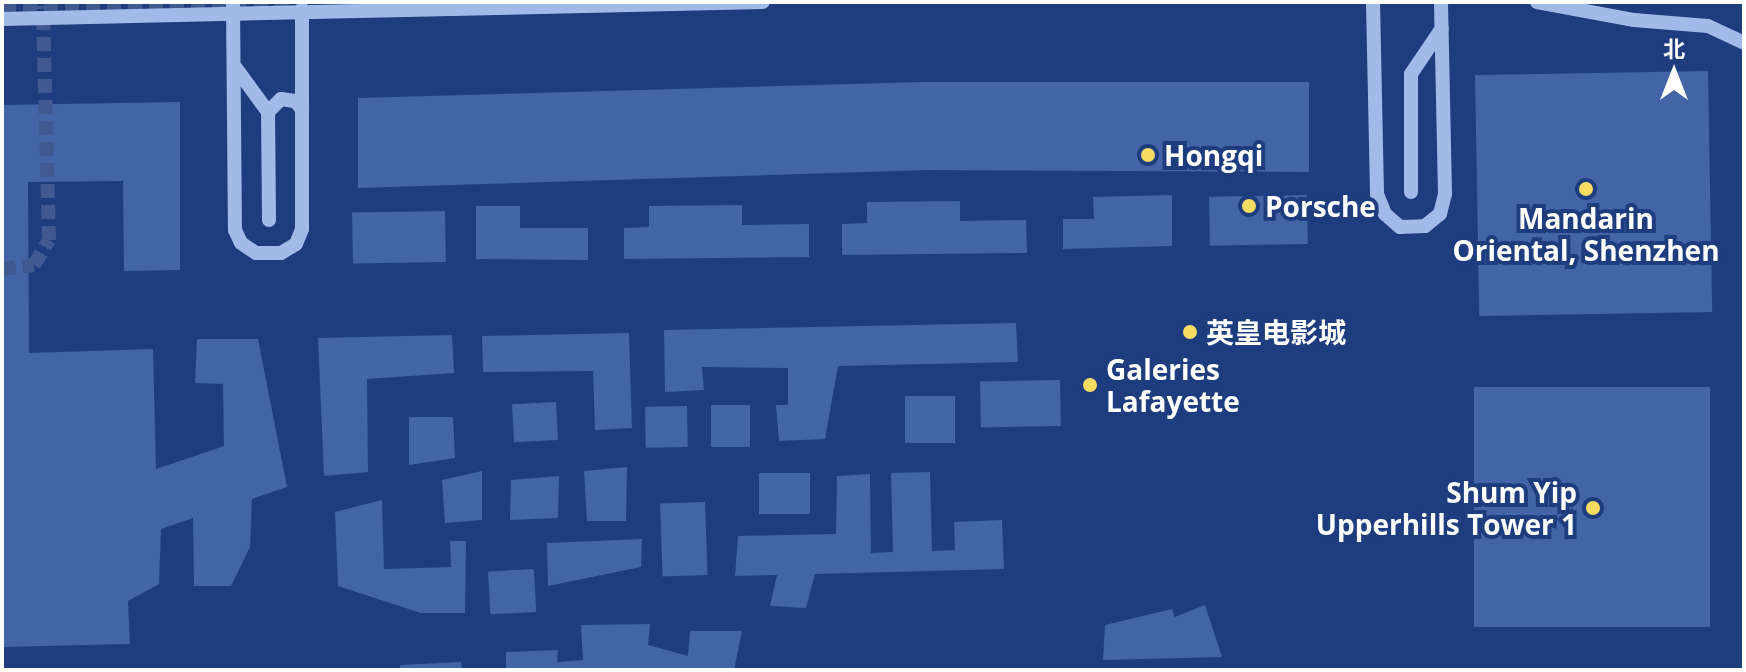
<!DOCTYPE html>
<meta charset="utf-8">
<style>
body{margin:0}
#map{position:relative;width:1746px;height:672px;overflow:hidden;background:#1e3d7e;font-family:"Open Sans","Noto Sans SC",sans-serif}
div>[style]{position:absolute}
.building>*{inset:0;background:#4364a6;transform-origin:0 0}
.minor-tunnel>*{height:14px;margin-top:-7px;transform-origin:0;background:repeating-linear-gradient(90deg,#405a91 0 14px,transparent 0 21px)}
.minor>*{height:14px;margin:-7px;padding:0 7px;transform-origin:7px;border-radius:7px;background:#a2bae8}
.dots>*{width:22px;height:22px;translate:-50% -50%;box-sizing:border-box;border:4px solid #1e3d7e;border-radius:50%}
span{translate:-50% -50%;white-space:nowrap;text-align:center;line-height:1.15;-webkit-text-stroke:8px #1e3d7e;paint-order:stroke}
.poi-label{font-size:28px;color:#fff;font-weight:700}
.left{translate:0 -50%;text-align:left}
.right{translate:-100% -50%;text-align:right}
.frame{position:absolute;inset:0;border:4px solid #fff;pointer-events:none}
.north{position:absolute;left:1634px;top:32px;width:80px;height:80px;-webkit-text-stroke:6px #1e3d7e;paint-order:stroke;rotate:0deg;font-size:22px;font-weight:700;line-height:32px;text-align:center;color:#fff}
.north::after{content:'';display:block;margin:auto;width:28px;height:36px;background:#fff;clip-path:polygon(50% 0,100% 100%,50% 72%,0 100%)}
</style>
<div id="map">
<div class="building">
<div style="left:1708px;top:71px;width:241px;height:233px;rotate:89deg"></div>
<div style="clip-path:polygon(922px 82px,1309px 82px,1309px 172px,927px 170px,358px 188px,358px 98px)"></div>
<div style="clip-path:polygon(180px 102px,180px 270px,124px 271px,123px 181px,28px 182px,29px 353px,153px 349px,156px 469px,224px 446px,223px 384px,195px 383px,197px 339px,258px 339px,287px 487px,252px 499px,250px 547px,231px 586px,194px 586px,193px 518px,161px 529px,159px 584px,128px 601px,130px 644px,2px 647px,2px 105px)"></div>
<div style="clip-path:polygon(1172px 195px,1172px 246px,1063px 249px,1063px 219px,1094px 219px,1093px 197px)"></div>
<div style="left:1307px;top:195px;width:49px;height:98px;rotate:89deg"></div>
<div style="clip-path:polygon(960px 201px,960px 221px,1026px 220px,1027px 253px,842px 255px,842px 224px,867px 223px,867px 202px)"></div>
<div style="clip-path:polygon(742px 205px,742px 225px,809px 224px,809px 257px,624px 259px,624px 228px,649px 227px,649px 206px)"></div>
<div style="clip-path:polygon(476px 206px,520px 206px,520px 228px,588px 228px,588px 260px,476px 259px)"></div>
<div style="left:445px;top:211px;width:51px;height:93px;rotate:89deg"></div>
<div style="clip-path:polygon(1016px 323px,1018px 362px,838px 366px,825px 439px,779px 441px,776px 405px,788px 405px,788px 368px,702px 367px,704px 390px,665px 392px,664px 330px)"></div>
<div style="clip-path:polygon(629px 333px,632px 428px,595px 430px,593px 371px,483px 372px,482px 336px)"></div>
<div style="clip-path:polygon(452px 335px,454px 373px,367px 379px,368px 472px,324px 476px,318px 338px)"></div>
<div style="left:1060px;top:380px;width:46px;height:80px;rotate:89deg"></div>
<div style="left:1710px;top:387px;width:240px;height:236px;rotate:90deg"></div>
<div style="left:905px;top:396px;width:50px;height:47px"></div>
<div style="left:556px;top:402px;width:38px;height:44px;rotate:87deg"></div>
<div style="left:750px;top:405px;width:42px;height:39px;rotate:90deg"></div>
<div style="left:687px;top:406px;width:41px;height:42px;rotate:89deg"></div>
<div style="clip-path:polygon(409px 417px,453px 417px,455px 458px,409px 465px)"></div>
<div style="clip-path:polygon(627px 467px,626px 521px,587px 521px,584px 471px)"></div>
<div style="clip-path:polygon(482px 471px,482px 520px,445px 523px,442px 480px)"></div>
<div style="clip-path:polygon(930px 472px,932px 551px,955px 550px,954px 522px,1002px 520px,1004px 569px,815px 574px,806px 608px,770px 606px,777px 575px,735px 576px,738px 536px,836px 534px,837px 476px,870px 474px,871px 553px,893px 552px,891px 473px)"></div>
<div style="left:759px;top:473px;width:51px;height:41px"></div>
<div style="clip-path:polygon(559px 476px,558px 518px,510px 520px,511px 480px)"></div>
<div style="clip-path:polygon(382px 500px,384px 569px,451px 567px,450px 541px,466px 541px,465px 613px,421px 613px,338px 586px,335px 512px)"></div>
<div style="left:705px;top:502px;width:73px;height:45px;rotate:88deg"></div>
<div style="clip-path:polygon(642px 539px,641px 567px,548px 586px,547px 543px)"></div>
<div style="left:534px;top:569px;width:43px;height:46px;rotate:87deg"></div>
<div style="clip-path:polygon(1205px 605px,1222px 657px,1103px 660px,1105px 625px,1172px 609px,1175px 617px)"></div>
<div style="clip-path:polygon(650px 624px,648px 645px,688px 656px,690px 631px,742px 631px,734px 670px,506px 670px,506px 652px,558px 650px,557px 662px,583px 660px,581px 625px)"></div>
<div style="clip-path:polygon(461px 662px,462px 670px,400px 670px,400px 665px)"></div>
</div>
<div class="minor-tunnel">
<div style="left:2px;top:7px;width:303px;rotate:-0.9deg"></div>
<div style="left:2px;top:269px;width:32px;rotate:-7deg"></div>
<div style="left:34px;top:265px;width:29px;rotate:-59deg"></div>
<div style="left:49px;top:240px;width:234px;rotate:-91.5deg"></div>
</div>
<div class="minor">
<div style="left:1373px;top:2px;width:192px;rotate:88.8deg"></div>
<div style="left:1377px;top:194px;width:22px;rotate:68deg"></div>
<div style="left:1385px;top:214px;width:20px;rotate:41deg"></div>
<div style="left:1400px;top:227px;width:25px;rotate:-2deg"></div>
<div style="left:1425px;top:226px;width:19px;rotate:-39deg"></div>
<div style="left:1440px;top:214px;width:21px;rotate:-76deg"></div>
<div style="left:1445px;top:194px;width:192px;rotate:-91.2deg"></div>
<div style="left:1537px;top:2px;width:99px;rotate:10.5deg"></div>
<div style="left:1634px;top:20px;width:74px;rotate:4.6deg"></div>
<div style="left:1708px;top:26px;width:40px;rotate:25deg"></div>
<div style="left:233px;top:5px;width:225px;rotate:89.5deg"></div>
<div style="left:235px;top:230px;width:14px;rotate:65deg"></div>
<div style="left:241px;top:243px;width:18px;rotate:34deg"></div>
<div style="left:256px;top:253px;width:25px"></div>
<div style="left:281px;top:253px;width:17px;rotate:-31deg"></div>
<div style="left:296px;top:244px;width:16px;rotate:-68deg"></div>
<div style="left:302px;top:229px;width:220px;rotate:-90deg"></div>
<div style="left:2px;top:19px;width:761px;rotate:-1.28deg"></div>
<div style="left:236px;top:68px;width:54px;rotate:54deg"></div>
<div style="left:1411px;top:192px;width:118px;rotate:-90deg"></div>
<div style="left:1411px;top:74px;width:55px;rotate:-56deg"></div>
<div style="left:269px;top:220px;width:108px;rotate:-90.5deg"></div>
<div style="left:268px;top:112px;width:18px;rotate:-45deg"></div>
<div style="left:281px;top:99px;width:14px;rotate:8deg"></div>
<div style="left:295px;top:101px;width:11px;rotate:49deg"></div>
</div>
<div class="dots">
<div style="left:1148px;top:155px;background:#f6dc61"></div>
<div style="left:1586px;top:189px;background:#f6dc61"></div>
<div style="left:1249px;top:206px;background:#f6dc61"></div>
<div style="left:1190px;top:332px;background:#f6dc61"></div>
<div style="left:1090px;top:385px;background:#f6dc61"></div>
<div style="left:1593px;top:508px;background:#f6dc61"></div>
</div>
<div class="poi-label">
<span class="left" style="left:1164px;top:155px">Hongqi</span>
<span class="left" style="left:1265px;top:206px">Porsche</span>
<span style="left:1586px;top:234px">Mandarin<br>Oriental, Shenzhen</span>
<span class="left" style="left:1206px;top:332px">英皇电影城</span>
<span class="left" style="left:1106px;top:385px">Galeries<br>Lafayette</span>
<span class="right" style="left:1577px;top:508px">Shum Yip<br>Upperhills Tower 1</span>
</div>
<div class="frame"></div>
<div class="north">北</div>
</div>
